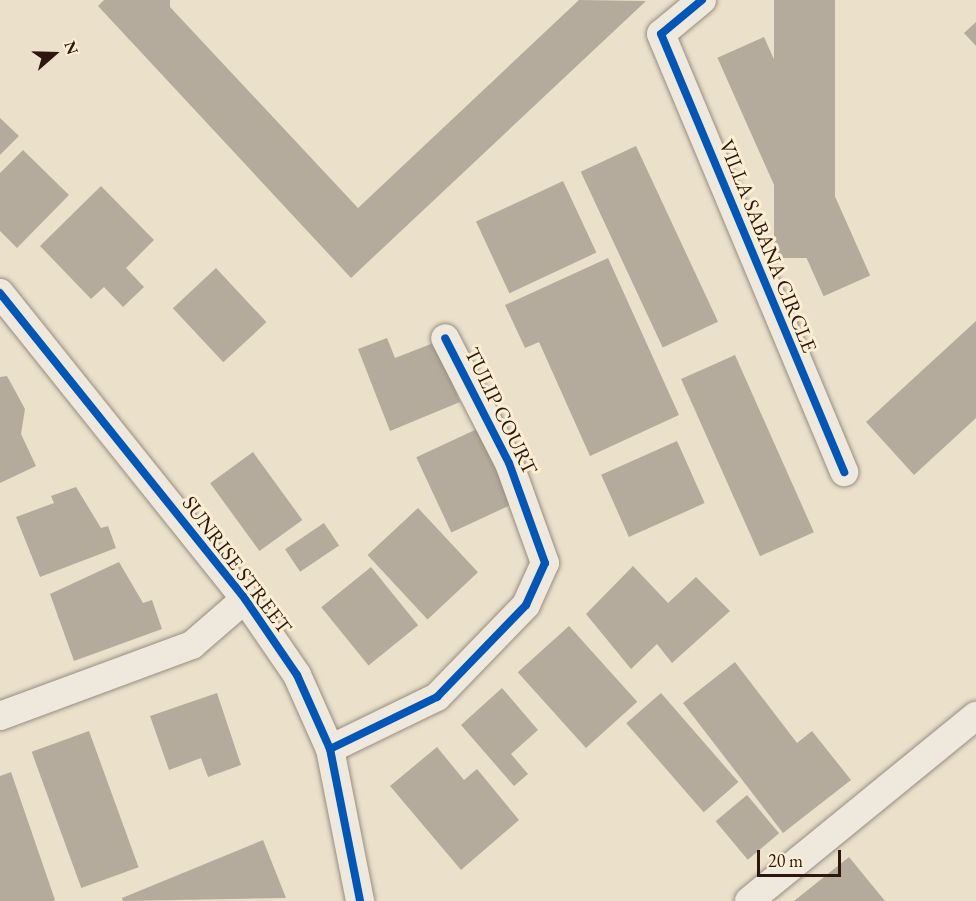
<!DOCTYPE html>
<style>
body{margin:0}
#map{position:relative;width:976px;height:901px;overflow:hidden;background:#ebe0ca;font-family:"EB Garamond",serif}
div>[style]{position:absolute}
.building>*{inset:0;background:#b5ab9c;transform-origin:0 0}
.roads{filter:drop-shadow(0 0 2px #978e81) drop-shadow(0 0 2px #978e81)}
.street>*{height:28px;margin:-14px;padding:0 14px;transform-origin:14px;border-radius:14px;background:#eee8dd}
.cycleway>*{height:8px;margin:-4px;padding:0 4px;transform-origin:4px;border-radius:4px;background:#0057b8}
span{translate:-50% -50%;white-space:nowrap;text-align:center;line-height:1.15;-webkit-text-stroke:6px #fbeed3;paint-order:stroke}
.street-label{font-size:21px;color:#2c160d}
.north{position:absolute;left:24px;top:24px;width:60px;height:60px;-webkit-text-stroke:4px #fbeed3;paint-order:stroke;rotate:70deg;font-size:16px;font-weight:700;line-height:24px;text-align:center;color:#2c160d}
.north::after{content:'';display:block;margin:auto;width:21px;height:27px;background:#2c160d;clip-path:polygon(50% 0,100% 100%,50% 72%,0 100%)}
.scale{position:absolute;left:757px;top:850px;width:84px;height:27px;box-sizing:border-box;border:3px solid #2c160d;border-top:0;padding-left:8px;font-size:18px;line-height:21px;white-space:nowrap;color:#2c160d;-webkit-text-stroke:4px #fbeed3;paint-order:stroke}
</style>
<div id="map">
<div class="building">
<div style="clip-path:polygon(104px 0,170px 0,170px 7px,358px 208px,579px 0,646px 1px,351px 278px,98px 6px)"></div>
<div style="left:774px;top:0;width:61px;height:258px"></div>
<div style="clip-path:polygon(976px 22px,976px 46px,964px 33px)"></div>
<div style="left:764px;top:37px;width:261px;height:51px;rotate:66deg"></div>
<div style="clip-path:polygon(0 118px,19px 136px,0 155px)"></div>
<div style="left:636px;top:146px;width:194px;height:61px;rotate:65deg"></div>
<div style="clip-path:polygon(23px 150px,69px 195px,17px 248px,0 231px,0 173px)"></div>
<div style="left:563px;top:181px;width:79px;height:96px;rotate:65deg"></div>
<div style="clip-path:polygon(101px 186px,154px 240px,126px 268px,144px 287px,123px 307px,104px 287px,91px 299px,40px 246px)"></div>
<div style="clip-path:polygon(608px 258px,679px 415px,590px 456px,539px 342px,525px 348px,505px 305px)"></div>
<div style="left:216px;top:268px;width:74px;height:59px;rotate:47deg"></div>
<div style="clip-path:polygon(976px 321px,976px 418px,914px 475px,866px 422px)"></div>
<div style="clip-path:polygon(387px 338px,395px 358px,436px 342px,460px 402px,390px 431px,358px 349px)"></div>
<div style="left:735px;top:355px;width:194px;height:59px;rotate:66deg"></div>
<div style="clip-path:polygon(7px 376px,25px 409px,21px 434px,36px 466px,0 483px,0 377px)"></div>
<div style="left:477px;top:429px;width:83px;height:67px;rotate:65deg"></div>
<div style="left:677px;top:441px;width:68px;height:83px;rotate:66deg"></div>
<div style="left:253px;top:452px;width:84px;height:53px;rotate:54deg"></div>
<div style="clip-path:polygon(76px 487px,101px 528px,108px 526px,116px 548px,40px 577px,16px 517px,54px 503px,51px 496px)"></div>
<div style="left:418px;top:508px;width:88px;height:69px;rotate:47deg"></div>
<div style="left:324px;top:523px;width:27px;height:47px;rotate:56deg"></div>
<div style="clip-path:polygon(119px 562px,143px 603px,152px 600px,162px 629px,74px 661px,50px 594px)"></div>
<div style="clip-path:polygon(633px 566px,668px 603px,696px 577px,730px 611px,672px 663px,657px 644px,631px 669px,586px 614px)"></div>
<div style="left:371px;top:567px;width:75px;height:64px;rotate:51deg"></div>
<div style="left:569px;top:626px;width:102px;height:69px;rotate:48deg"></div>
<div style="clip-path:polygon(735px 662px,797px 743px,812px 731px,851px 780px,783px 833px,683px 703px)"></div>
<div style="clip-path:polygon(502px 688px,538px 730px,511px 754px,528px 774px,514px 786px,461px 725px)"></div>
<div style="clip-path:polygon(217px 693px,241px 765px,208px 777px,201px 758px,169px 770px,150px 716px)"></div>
<div style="left:661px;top:693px;width:118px;height:46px;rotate:49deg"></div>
<div style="left:89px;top:731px;width:145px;height:61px;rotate:70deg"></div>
<div style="clip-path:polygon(437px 747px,464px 780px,477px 769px,519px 820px,461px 870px,390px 786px)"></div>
<div style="clip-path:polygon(11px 772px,55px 900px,53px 901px,0 901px,0 776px)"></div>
<div style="left:747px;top:795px;width:50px;height:41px;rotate:50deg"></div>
<div style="clip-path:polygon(263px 840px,286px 898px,123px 901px,122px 898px)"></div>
<div style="clip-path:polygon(849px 857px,885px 901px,794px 901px)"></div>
</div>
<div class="roads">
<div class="street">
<div style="left:702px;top:0;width:53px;rotate:140.3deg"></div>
<div style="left:661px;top:34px;width:475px;rotate:67.3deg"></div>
<div style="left:0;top:293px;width:392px;rotate:51.3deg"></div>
<div style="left:245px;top:599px;width:92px;rotate:55.6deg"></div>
<div style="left:297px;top:675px;width:81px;rotate:66deg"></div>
<div style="left:330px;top:749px;width:155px;rotate:78.8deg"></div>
<div style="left:0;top:716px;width:205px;rotate:-20.3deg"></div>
<div style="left:192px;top:645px;width:70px;rotate:-41deg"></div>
<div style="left:330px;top:749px;width:119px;rotate:-25.9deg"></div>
<div style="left:437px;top:697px;width:128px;rotate:-45.9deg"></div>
<div style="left:526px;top:605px;width:46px;rotate:-65.7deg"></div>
<div style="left:545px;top:563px;width:106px;rotate:-109.8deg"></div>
<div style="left:509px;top:463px;width:140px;rotate:-117.1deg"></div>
<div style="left:749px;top:901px;width:293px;rotate:-39.2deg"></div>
</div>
</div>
<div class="cycleway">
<div style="left:702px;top:0;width:53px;rotate:140.3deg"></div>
<div style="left:661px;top:34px;width:475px;rotate:67.3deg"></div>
<div style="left:0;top:293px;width:392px;rotate:51.3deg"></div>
<div style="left:245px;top:599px;width:92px;rotate:55.6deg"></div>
<div style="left:297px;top:675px;width:81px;rotate:66deg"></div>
<div style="left:330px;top:749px;width:155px;rotate:78.8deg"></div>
<div style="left:330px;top:749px;width:119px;rotate:-25.9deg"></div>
<div style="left:437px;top:697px;width:128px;rotate:-45.9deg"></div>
<div style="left:526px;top:605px;width:46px;rotate:-65.7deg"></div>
<div style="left:545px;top:563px;width:106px;rotate:-109.8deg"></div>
<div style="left:509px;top:463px;width:140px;rotate:-117.1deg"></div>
</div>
<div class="street-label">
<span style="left:768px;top:246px;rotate:68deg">VILLA SABANA CIRCLE</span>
<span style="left:501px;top:411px;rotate:64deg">TULIP COURT</span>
<span style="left:237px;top:565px;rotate:53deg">SUNRISE STREET</span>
</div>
<div class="north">N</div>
<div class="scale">20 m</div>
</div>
